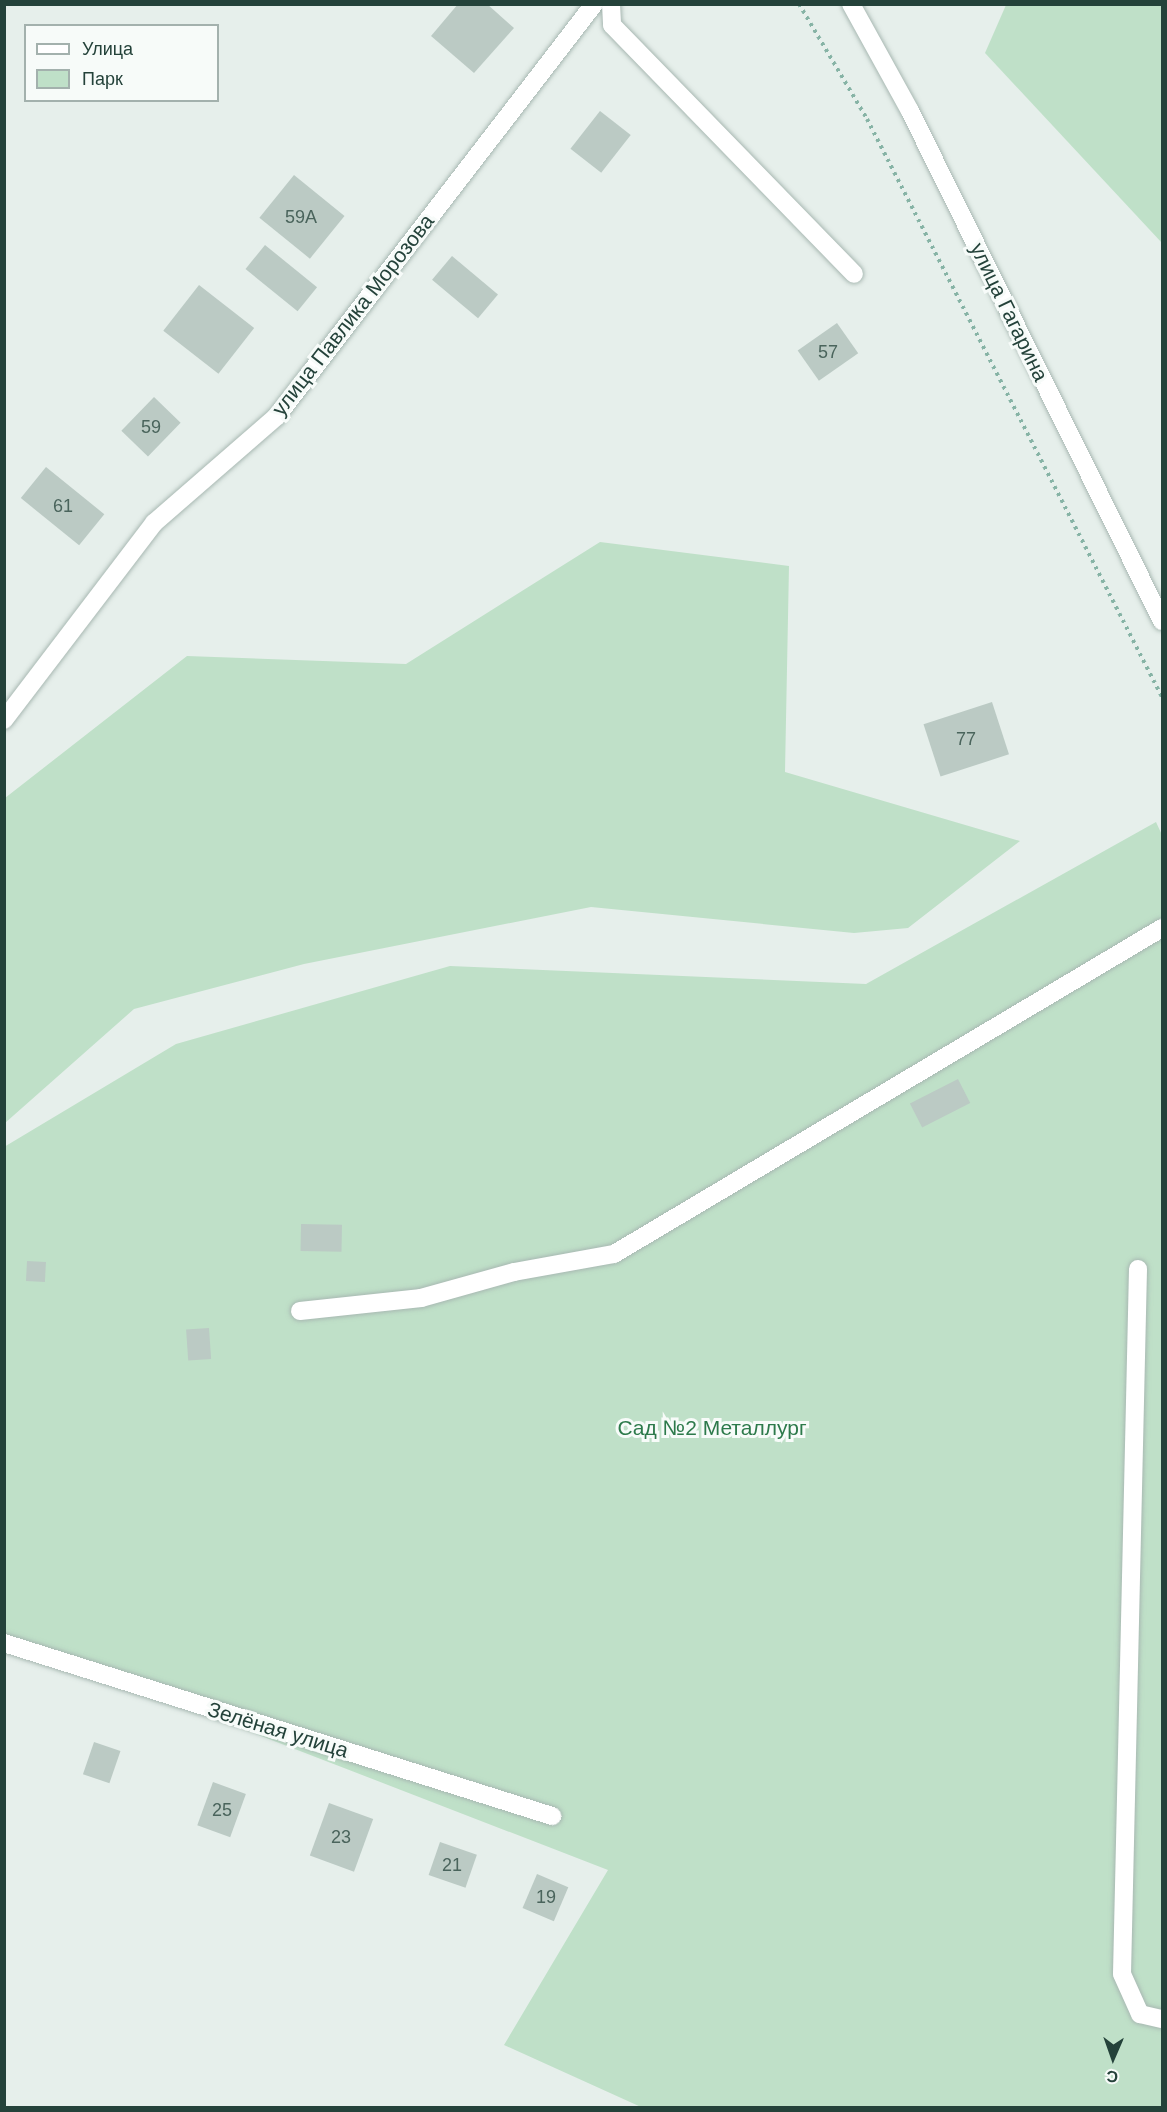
<!DOCTYPE html>
<meta charset="utf-8">
<style>
body{margin:0}
#map{position:relative;width:1167px;height:2112px;overflow:hidden;background:#e6efeb;font-family:Arial,sans-serif}
div>[style]{position:absolute}
.green>*{inset:0;background:#bfe0c8}
.building>*{inset:0;background:#bbcac4;transform-origin:0 0}
.path>*{height:4px;margin-top:-2px;transform-origin:0;background:repeating-linear-gradient(90deg,#86b3a5 0 3px,transparent 0 7.5px)}
.roads{filter:drop-shadow(0 0 2px #a8b8b2) drop-shadow(0 0 2px #a8b8b2)}
.service>*{height:18px;margin:-9px;padding:0 9px;transform-origin:9px;border-radius:9px;background:#fff}
.minor>*{height:18px;margin:-9px;padding:0 9px;transform-origin:9px;border-radius:9px;background:#fff}
.tertiary>*{height:18px;margin:-9px;padding:0 9px;transform-origin:9px;border-radius:9px;background:#fff}
span{translate:-50% -50%;white-space:nowrap;text-align:center;line-height:1.15;-webkit-text-stroke:6px #f7fbf9;paint-order:stroke}
.number-label{font-size:18px;color:#4a645c}
.number-label span{-webkit-text-stroke-width:0}
.street-label{font-size:21px;color:#24423a}
.park-label{font-size:21px;color:#2d7a4b}
.frame{position:absolute;inset:0;border:6px solid #24423a;pointer-events:none}
.legend{position:absolute;left:24px;top:24px;width:195px;height:78px;box-sizing:border-box;background:#f7fbf9;border:2px solid #a3b1ad;margin:0;padding:8px 10px;list-style:none;font-size:18px;color:#24423a}
.legend li{display:flex;align-items:center;gap:12px;height:30px}
.legend b{width:30px;border:2px solid #a3b1ad}
.north{position:absolute;left:1083px;top:2028px;width:60px;height:60px;-webkit-text-stroke:4px #f7fbf9;paint-order:stroke;rotate:182deg;font-size:16px;font-weight:700;line-height:24px;text-align:center;color:#24423a}
.north::after{content:'';display:block;margin:auto;width:21px;height:27px;background:#24423a;clip-path:polygon(50% 0,100% 100%,50% 72%,0 100%)}
</style>
<div id="map">
<div class="green">
<div style="clip-path:polygon(1006px 5px,1162px 5px,1162px 243px,985px 53px)"></div>
<div style="clip-path:polygon(600px 542px,789px 566px,785px 772px,1020px 841px,908px 928px,854px 933px,591px 907px,304px 964px,134px 1009px,5px 1123px,5px 798px,187px 656px,406px 664px)"></div>
<div style="clip-path:polygon(1156px 822px,1162px 835px,1162px 2107px,641px 2107px,504px 2045px,608px 1870px,5px 1637px,4px 1147px,176px 1044px,450px 966px,866px 984px)"></div>
</div>
<div class="building">
<div style="clip-path:polygon(458px 4px,487px 4px,514px 28px,474px 73px,431px 36px)"></div>
<div style="left:600px;top:111px;width:39px;height:48px;rotate:38deg"></div>
<div style="left:294px;top:175px;width:65px;height:55px;rotate:39deg"></div>
<div style="left:265px;top:245px;width:67px;height:31px;rotate:39deg"></div>
<div style="left:452px;top:256px;width:60px;height:31px;rotate:40deg"></div>
<div style="left:199px;top:285px;width:70px;height:58px;rotate:38deg"></div>
<div style="left:837px;top:323px;width:37px;height:48px;rotate:55deg"></div>
<div style="left:154px;top:397px;width:37px;height:47px;rotate:44deg"></div>
<div style="left:46px;top:467px;width:75px;height:40px;rotate:39deg"></div>
<div style="left:992px;top:702px;width:55px;height:72px;rotate:72deg"></div>
<div style="left:958px;top:1079px;width:27px;height:54px;rotate:63deg"></div>
<div style="left:301px;top:1224px;width:41px;height:27px;rotate:1deg"></div>
<div style="left:27px;top:1261px;width:19px;height:20px;rotate:3deg"></div>
<div style="left:209px;top:1328px;width:31px;height:23px;rotate:86deg"></div>
<div style="left:94px;top:1742px;width:28px;height:34px;rotate:19deg"></div>
<div style="left:213px;top:1782px;width:35px;height:46px;rotate:20deg"></div>
<div style="left:329px;top:1803px;width:47px;height:56px;rotate:20deg"></div>
<div style="left:440px;top:1842px;width:39px;height:35px;rotate:19deg"></div>
<div style="left:537px;top:1874px;width:34px;height:37px;rotate:23deg"></div>
</div>
<div class="path">
<div style="left:799px;top:4px;width:134px;rotate:59.4deg"></div>
<div style="left:867px;top:119px;width:649px;rotate:62.96deg"></div>
</div>
<div class="roads">
<div class="service">
<div style="left:1138px;top:1269px;width:705px;rotate:91.3deg"></div>
<div style="left:1122px;top:1974px;width:44px;rotate:65.8deg"></div>
<div style="left:1140px;top:2014px;width:23px;rotate:13deg"></div>
<div style="left:300px;top:1311px;width:122px;rotate:-6.1deg"></div>
<div style="left:421px;top:1298px;width:97px;rotate:-15.6deg"></div>
<div style="left:514px;top:1272px;width:102px;rotate:-10.2deg"></div>
<div style="left:614px;top:1254px;width:638px;rotate:-30.75deg"></div>
<div style="left:4px;top:1643px;width:575px;rotate:17.52deg"></div>
</div>
<div class="minor">
<div style="left:611px;top:4px;width:21px;rotate:87deg"></div>
<div style="left:612px;top:25px;width:347px;rotate:45.8deg"></div>
<div style="left:4px;top:720px;width:248px;rotate:-52.7deg"></div>
<div style="left:154px;top:523px;width:163px;rotate:-41deg"></div>
<div style="left:277px;top:416px;width:520px;rotate:-52.42deg"></div>
</div>
<div class="tertiary">
<div style="left:851px;top:4px;width:122px;rotate:61.1deg"></div>
<div style="left:910px;top:111px;width:569px;rotate:63.71deg"></div>
</div>
</div>
<div class="number-label">
<span style="left:301px;top:217px">59А</span>
<span style="left:828px;top:352px">57</span>
<span style="left:151px;top:427px">59</span>
<span style="left:63px;top:506px">61</span>
<span style="left:966px;top:739px">77</span>
<span style="left:222px;top:1810px">25</span>
<span style="left:341px;top:1837px">23</span>
<span style="left:452px;top:1865px">21</span>
<span style="left:546px;top:1897px">19</span>
</div>
<div class="street-label">
<span style="left:1009px;top:312px;rotate:64deg">улица Гагарина</span>
<span style="left:353px;top:315px;rotate:-52deg">улица Павлика Морозова</span>
<span style="left:278px;top:1730px;rotate:17deg">Зелёная улица</span>
</div>
<div class="park-label">
<span style="left:712px;top:1428px">Сад №2 Металлург</span>
</div>
<div class="frame"></div>
<ul class="legend">
<li><b style="height:8px;background:#fff"></b>Улица</li>
<li><b style="height:16px;background:#bfe0c8"></b>Парк</li>
</ul>
<div class="north">С</div>
</div>
